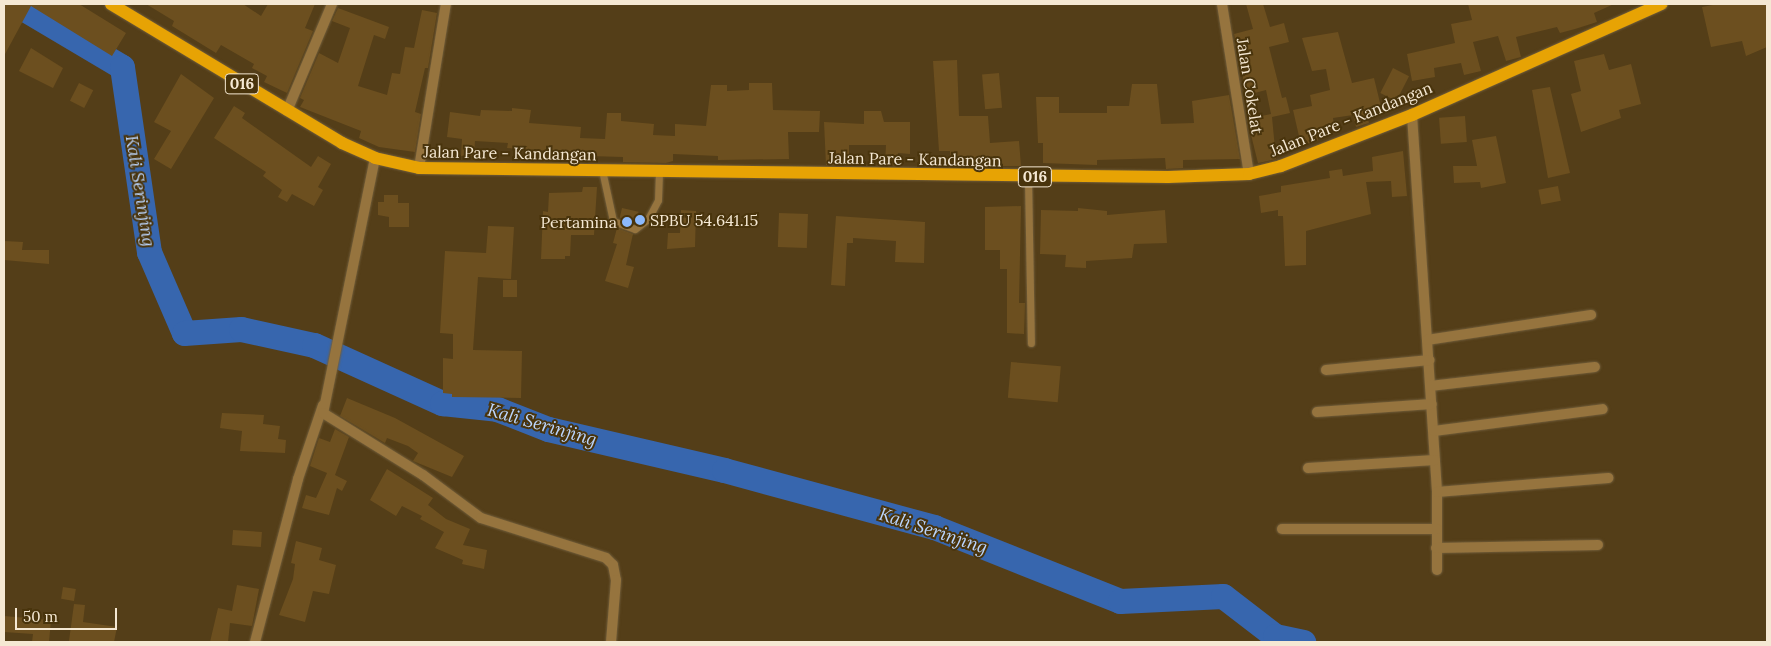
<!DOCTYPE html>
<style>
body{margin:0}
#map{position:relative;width:1771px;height:646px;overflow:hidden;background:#543e18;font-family:Lora,serif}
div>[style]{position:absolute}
.river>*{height:25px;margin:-12.5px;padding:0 12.5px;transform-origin:12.5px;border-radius:12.5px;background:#3766ae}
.building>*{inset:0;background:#6c4f1f;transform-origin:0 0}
.roads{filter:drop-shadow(0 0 1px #715d3a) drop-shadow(0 0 1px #715d3a)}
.service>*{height:7px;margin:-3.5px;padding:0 3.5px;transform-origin:3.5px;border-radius:3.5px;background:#96743e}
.minor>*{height:10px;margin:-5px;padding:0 5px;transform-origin:5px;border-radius:5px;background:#96743e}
.tertiary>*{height:10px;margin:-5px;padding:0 5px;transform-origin:5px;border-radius:5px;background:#96743e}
.primary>*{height:12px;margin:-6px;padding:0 6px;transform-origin:6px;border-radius:6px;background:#e7a304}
.dots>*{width:14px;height:14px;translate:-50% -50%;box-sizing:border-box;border:2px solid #49340c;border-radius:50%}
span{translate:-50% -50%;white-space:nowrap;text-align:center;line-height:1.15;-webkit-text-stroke:4px #49340c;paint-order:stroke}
.shield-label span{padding:1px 4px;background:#49340c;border:1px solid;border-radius:4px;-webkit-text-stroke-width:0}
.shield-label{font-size:15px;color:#f5e8d3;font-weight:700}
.street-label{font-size:16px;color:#f5e8d3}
.poi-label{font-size:16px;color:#f5e8d3}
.left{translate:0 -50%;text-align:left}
.right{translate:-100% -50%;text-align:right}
.water-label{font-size:18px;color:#bbd5fd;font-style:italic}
.frame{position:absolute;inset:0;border:5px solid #f5e8d3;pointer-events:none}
.scale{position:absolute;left:15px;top:608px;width:102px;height:22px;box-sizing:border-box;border:2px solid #f5e8d3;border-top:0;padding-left:6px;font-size:15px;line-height:18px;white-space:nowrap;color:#f5e8d3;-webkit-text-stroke:4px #49340c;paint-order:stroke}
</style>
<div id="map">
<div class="river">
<div style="left:16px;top:4px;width:123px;rotate:30.7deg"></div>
<div style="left:122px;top:67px;width:187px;rotate:81.7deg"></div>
<div style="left:149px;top:252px;width:88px;rotate:66.6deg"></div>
<div style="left:184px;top:333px;width:57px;rotate:-4deg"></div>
<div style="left:241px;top:329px;width:75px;rotate:12.4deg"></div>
<div style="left:314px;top:345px;width:141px;rotate:24.4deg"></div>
<div style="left:442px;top:403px;width:55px;rotate:6.2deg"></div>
<div style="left:497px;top:409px;width:55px;rotate:21.4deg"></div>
<div style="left:548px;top:429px;width:181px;rotate:13.1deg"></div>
<div style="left:724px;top:470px;width:218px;rotate:15.2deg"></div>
<div style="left:934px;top:527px;width:200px;rotate:21.7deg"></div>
<div style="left:1120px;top:601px;width:103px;rotate:-2.8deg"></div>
<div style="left:1223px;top:596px;width:66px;rotate:37.6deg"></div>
<div style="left:1275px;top:636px;width:29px;rotate:12deg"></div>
</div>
<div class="building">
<div style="clip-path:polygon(4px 4px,79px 4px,126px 33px,112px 56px,31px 6px,4px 56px)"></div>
<div style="clip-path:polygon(146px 4px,243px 4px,261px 16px,268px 4px,315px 4px,305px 28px,313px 31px,287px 93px,264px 82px,267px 76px,252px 68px,254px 64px,221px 45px,216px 53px,172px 26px,174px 21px)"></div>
<div style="clip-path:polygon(1246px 4px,1263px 4px,1270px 27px,1284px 23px,1289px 42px,1269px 47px,1282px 98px,1286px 97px,1290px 113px,1272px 117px,1276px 159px,1258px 163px,1247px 119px,1271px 114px,1266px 90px,1247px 95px,1242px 73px,1234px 34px,1253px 29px)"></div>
<div style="clip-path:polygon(1468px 4px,1614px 4px,1594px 13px,1597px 22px,1575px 29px,1560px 33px,1557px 27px,1516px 37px,1521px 57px,1506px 61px,1498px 36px,1473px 42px,1481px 71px,1464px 75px,1461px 63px,1434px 68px,1435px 77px,1412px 81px,1407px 54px,1455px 43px,1451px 24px,1472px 20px)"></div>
<div style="clip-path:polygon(1718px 4px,1767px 4px,1767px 47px,1746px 56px,1742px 41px,1711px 47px,1702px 7px)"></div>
<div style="clip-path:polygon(338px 8px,389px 27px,385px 39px,374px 35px,358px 86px,387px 95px,392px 73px,400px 74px,405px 47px,414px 48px,422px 10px,437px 13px,428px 68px,425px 68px,415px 112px,421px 114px,415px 152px,379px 147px,359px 138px,361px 131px,300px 107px,304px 100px,300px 98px,319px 53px,338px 63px,350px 28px,332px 21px)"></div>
<div style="clip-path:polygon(1338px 32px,1352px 83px,1374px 78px,1382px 111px,1367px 115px,1369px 123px,1356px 127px,1353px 115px,1333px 118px,1335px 131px,1317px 135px,1318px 141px,1301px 145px,1293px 110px,1312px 106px,1310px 95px,1330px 90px,1326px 69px,1312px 71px,1302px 38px)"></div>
<div style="clip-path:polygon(31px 48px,63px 68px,53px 88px,19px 71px)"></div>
<div style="clip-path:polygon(1604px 54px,1609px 70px,1631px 64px,1641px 104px,1619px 110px,1621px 118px,1581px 132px,1571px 94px,1581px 91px,1574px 61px)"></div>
<div style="clip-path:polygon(957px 60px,959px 116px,988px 116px,990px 143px,1019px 141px,1021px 166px,951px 166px,950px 151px,939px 151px,933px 61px)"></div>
<div style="left:1393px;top:68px;width:18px;height:28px;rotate:27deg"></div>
<div style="left:999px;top:73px;width:35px;height:17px;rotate:85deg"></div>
<div style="clip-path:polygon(181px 74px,214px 98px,171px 169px,154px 159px,171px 131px,154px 122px)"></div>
<div style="left:79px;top:83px;width:16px;height:20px;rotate:27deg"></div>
<div style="clip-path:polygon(749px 83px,772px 83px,773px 110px,820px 111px,819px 132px,788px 132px,789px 159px,718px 160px,718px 156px,673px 154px,673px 161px,666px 163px,623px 162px,623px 157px,590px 156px,589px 162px,570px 161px,570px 151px,526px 150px,507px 148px,508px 143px,475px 141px,474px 156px,461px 156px,462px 139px,447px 137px,450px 112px,480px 116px,481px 110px,512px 111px,512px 108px,531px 110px,529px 123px,581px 127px,580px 138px,605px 139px,607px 113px,621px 113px,621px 121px,654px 124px,653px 135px,675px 136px,675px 124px,706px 126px,711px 85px,727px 85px,727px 91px,749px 90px)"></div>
<div style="clip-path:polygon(1132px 84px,1157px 84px,1161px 124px,1194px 123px,1192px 101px,1229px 95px,1240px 159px,1183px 160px,1183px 168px,1166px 169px,1165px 158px,1097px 160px,1097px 165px,1043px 163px,1043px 143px,1038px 143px,1036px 97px,1059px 97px,1059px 113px,1107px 113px,1107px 106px,1129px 106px)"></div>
<div style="clip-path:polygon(1550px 87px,1570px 173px,1548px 178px,1532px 90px)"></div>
<div style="clip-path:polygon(234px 106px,245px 113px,242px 118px,311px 167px,318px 156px,331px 164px,318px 187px,323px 190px,314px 206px,292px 194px,287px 202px,278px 197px,282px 190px,263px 176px,266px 172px,214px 138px)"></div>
<div style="clip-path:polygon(864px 111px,881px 111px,884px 122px,910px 122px,910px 154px,898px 153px,898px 166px,885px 165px,886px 145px,849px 145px,849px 156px,842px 156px,842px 165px,826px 165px,824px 122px,864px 124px)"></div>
<div style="left:1465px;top:116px;width:26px;height:26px;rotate:86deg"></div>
<div style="clip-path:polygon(1496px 136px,1506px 183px,1481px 188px,1480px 182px,1454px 183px,1453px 166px,1477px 166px,1472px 140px)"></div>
<div style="clip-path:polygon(1403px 151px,1407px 196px,1392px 197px,1391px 181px,1366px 182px,1371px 214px,1306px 231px,1306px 265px,1285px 266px,1283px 216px,1278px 216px,1278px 210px,1261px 213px,1259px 196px,1281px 192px,1281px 186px,1330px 178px,1329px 171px,1342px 169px,1343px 176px,1373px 171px,1372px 157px)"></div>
<div style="left:1558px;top:186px;width:15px;height:20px;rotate:79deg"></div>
<div style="clip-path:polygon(583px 187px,597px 187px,594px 235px,571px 235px,570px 256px,565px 256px,565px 259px,541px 259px,543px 211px,548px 212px,549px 193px,582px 192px)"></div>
<div style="clip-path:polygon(384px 195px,398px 195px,398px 203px,409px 203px,409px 227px,389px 227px,389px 217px,378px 215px,378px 202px,384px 202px)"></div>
<div style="clip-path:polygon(1021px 206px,1019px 303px,1025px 303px,1024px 334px,1007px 333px,1007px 269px,1000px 269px,1000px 250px,985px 250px,985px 207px)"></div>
<div style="left:622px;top:208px;width:17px;height:10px;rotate:13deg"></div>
<div style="clip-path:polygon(1078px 208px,1107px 211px,1107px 215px,1165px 210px,1167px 243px,1134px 244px,1132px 258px,1086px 261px,1086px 268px,1065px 267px,1066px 255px,1040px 254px,1041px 210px,1078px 211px)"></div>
<div style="clip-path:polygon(681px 210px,696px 211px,695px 247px,667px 249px,668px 233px,680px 233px)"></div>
<div style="left:779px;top:213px;width:29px;height:34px;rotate:2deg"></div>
<div style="clip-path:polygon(836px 216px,925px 222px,924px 263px,895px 262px,896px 241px,853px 238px,853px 243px,847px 243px,845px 286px,831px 285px)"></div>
<div style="clip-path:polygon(488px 226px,514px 227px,511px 279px,478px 277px,473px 350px,522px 351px,521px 398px,452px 397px,452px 394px,443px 393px,443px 358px,453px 359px,453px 334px,440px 333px,445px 251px,486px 253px)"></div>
<div style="clip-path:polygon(617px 228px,633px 234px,626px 265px,634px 267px,628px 288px,605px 281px,617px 244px,613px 243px)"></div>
<div style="clip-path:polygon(4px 241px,23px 242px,22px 250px,49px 250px,49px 264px,4px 260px)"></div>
<div style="left:503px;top:280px;width:14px;height:17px"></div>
<div style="left:1011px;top:362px;width:50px;height:36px;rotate:5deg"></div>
<div style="clip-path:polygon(347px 398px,395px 418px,464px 456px,452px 477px,413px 461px,418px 453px,408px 446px,387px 438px,385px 443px,340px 416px)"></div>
<div style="clip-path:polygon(222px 413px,264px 415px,263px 424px,280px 426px,278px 439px,286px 440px,285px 453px,240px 451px,242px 431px,220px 428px)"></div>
<div style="clip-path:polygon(335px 429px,349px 437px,335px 475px,347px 481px,342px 491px,337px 488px,329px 515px,302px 508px,306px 495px,316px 498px,327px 473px,310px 466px,319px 438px,330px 442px)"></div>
<div style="clip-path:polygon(387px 469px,433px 498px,428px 505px,446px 519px,470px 529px,463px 545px,487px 550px,484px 569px,462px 564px,463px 560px,435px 548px,444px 532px,420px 519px,422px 516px,402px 506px,396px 516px,370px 500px)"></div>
<div style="left:233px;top:530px;width:29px;height:15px;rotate:4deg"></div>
<div style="clip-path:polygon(296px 541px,322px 548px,319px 560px,336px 565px,329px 594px,313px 591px,305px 622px,279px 615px,293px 579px,295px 564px,291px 563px)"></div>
<div style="clip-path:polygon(237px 585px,259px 589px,252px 626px,230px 623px,228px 642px,210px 642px,218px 608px,232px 611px)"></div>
<div style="left:63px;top:587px;width:13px;height:12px;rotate:9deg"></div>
<div style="clip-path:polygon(74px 604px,85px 605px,83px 622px,117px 627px,114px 642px,69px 641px)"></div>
<div style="clip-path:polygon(4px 616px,51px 620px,49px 642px,32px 642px,33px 634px,4px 632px)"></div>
</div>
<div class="roads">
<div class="service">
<div style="left:602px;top:170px;width:52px;rotate:77.8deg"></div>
<div style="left:613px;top:221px;width:23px;rotate:20deg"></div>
<div style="left:635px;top:229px;width:16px;rotate:-38deg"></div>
<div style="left:648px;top:219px;width:21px;rotate:-62deg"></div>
<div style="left:658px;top:200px;width:29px;rotate:-88deg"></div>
<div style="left:1028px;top:177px;width:166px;rotate:89deg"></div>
</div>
<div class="minor">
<div style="left:1222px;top:4px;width:172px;rotate:81deg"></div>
<div style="left:287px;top:111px;width:116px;rotate:-67.2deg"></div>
<div style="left:1412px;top:115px;width:378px;rotate:86.2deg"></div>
<div style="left:1437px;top:492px;width:78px;rotate:90deg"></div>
<div style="left:419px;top:168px;width:166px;rotate:-80.7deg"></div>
<div style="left:1427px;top:340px;width:166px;rotate:-8.7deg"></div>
<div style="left:1326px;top:370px;width:104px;rotate:-5.5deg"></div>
<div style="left:1430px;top:386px;width:166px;rotate:-6.6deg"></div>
<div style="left:1317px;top:412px;width:115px;rotate:-4deg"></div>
<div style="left:1434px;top:431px;width:170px;rotate:-7.4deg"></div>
<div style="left:1308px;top:468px;width:127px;rotate:-3.6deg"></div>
<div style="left:1437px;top:492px;width:172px;rotate:-4.7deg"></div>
<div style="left:1282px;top:529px;width:155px"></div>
<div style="left:1436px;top:548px;width:162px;rotate:-1.1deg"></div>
<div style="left:255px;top:642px;width:169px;rotate:-75.2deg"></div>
<div style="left:298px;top:479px;width:78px;rotate:-71.3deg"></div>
</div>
<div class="tertiary">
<div style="left:375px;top:158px;width:260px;rotate:101.5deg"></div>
<div style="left:323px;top:413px;width:118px;rotate:31.8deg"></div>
<div style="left:423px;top:475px;width:72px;rotate:36.6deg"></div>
<div style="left:481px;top:518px;width:131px;rotate:17.7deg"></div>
<div style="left:606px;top:558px;width:10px;rotate:45deg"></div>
<div style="left:613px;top:565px;width:15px;rotate:79deg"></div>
<div style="left:616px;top:580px;width:62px;rotate:94.6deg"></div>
</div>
<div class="primary">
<div style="left:111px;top:4px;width:270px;rotate:31deg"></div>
<div style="left:342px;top:143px;width:36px;rotate:24deg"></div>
<div style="left:375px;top:158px;width:45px;rotate:12.8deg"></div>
<div style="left:419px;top:168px;width:749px;rotate:0.69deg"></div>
<div style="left:1168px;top:177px;width:81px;rotate:-2.1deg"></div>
<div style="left:1249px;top:174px;width:33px;rotate:-14deg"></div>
<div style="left:1281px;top:166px;width:141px;rotate:-21.3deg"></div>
<div style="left:1412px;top:115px;width:273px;rotate:-24deg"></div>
</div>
</div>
<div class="dots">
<div style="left:640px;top:220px;background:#8cb9fc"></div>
<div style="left:627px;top:222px;background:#8cb9fc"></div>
</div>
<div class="shield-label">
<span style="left:242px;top:84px">016</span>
<span style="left:1035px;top:177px">016</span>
</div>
<div class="street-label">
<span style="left:1250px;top:86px;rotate:81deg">Jalan Cokelat</span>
<span style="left:1351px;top:119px;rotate:-22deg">Jalan Pare - Kandangan</span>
<span style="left:510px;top:153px;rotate:1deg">Jalan Pare - Kandangan</span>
<span style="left:915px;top:159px;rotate:1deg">Jalan Pare - Kandangan</span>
</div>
<div class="poi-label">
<span class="left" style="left:650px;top:220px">SPBU 54.641.15</span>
<span class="right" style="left:617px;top:222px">Pertamina</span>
</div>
<div class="water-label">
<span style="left:140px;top:191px;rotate:81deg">Kali Serinjing</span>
<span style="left:542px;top:425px;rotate:16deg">Kali Serinjing</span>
<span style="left:933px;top:531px;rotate:18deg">Kali Serinjing</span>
</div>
<div class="frame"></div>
<div class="scale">50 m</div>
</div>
